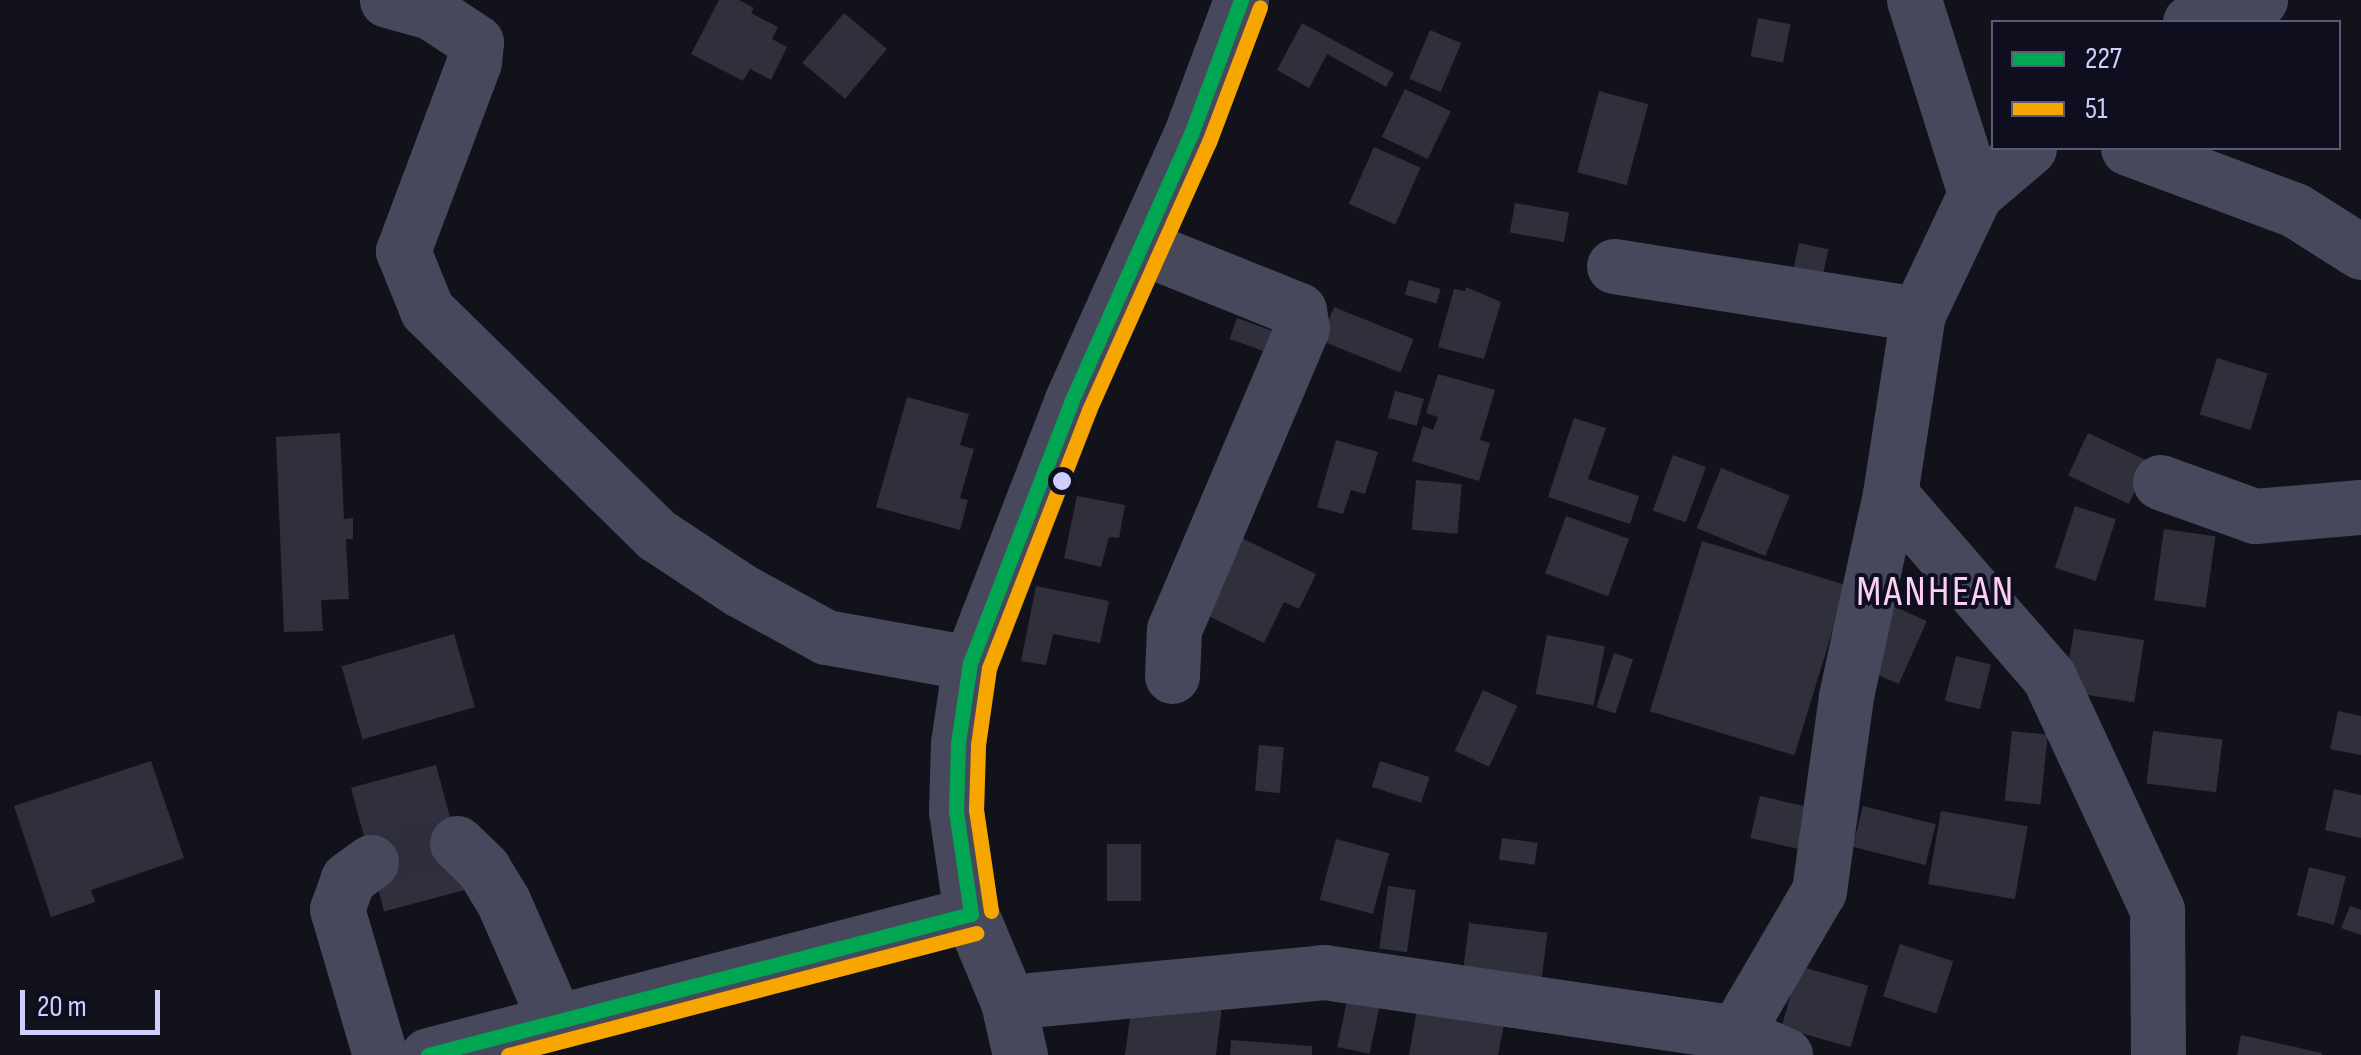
<!DOCTYPE html>
<style>
body{margin:0}
#map{position:relative;width:2361px;height:1055px;overflow:hidden;background:#12121b;font-family:"Sofia Sans Condensed",sans-serif}
div>[style]{position:absolute}
.building>*{inset:0;background:#30303d;transform-origin:0 0}
.minor-tunnel>*{height:55px;margin-top:-27.5px;transform-origin:0;background:repeating-linear-gradient(90deg,#2e2e3d 0 55px,transparent 0 83px)}
.minor>*{height:55px;margin:-27.5px;padding:0 27.5px;transform-origin:27.5px;border-radius:27.5px;background:#47485c}
.bus-1>*{height:15px;margin:-7.5px;padding:0 7.5px;transform-origin:7.5px;border-radius:7.5px;background:#00a651}
.bus-2>*{height:15px;margin:-7.5px;padding:0 7.5px;transform-origin:7.5px;border-radius:7.5px;background:#f7a600}
.dots>*{width:28px;height:28px;translate:-50% -50%;box-sizing:border-box;border:5px solid #0e0e1f;border-radius:50%}
span{translate:-50% -50%;white-space:nowrap;text-align:center;line-height:1.15;-webkit-text-stroke:8px #0e0e1f;paint-order:stroke}
.quarter-label{font-size:42px;color:#fdd0f2;letter-spacing:2.5px}
.legend{position:absolute;left:1991px;top:20px;width:350px;height:130px;box-sizing:border-box;background:#0e0e1f;border:2px solid #5b5b77;margin:0;padding:12px 18px;list-style:none;font-size:30px;color:#cecffc}
.legend li{display:flex;align-items:center;gap:20px;height:50px}
.legend b{width:50px;border:2px solid #5b5b77}
.scale{position:absolute;left:20px;top:990px;width:140px;height:45px;box-sizing:border-box;border:5px solid #cecffc;border-top:0;padding-left:12px;font-size:30px;line-height:35px;white-space:nowrap;color:#cecffc;-webkit-text-stroke:8px #0e0e1f;paint-order:stroke}
</style>
<div id="map">
<div class="building">
<div style="clip-path:polygon(719px 0,739px 0,754px 8px,751px 13px,778px 27px,772px 39px,787px 47px,771px 80px,750px 69px,743px 81px,691px 54px)"></div>
<div style="left:844px;top:13px;width:56px;height:65px;rotate:40deg"></div>
<div style="left:1758px;top:18px;width:33px;height:39px;rotate:11deg"></div>
<div style="clip-path:polygon(1302px 23px,1394px 73px,1386px 87px,1327px 54px,1309px 88px,1277px 70px)"></div>
<div style="left:1430px;top:30px;width:34px;height:53px;rotate:23deg"></div>
<div style="left:1405px;top:89px;width:51px;height:53px;rotate:26deg"></div>
<div style="left:1599px;top:91px;width:51px;height:84px;rotate:15deg"></div>
<div style="left:1374px;top:147px;width:51px;height:62px;rotate:24deg"></div>
<div style="left:1515px;top:203px;width:55px;height:30px;rotate:10deg"></div>
<div style="left:1799px;top:243px;width:30px;height:46px;rotate:12deg"></div>
<div style="left:1409px;top:280px;width:33px;height:15px;rotate:16deg"></div>
<div style="clip-path:polygon(1466px 287px,1501px 302px,1484px 359px,1438px 347px,1454px 289px,1465px 291px)"></div>
<div style="left:1334px;top:307px;width:86px;height:36px;rotate:22deg"></div>
<div style="left:1237px;top:318px;width:47px;height:22px;rotate:20deg"></div>
<div style="left:2217px;top:358px;width:53px;height:59px;rotate:17deg"></div>
<div style="clip-path:polygon(1438px 374px,1495px 390px,1480px 440px,1490px 443px,1479px 481px,1412px 461px,1423px 426px,1433px 430px,1438px 417px,1426px 413px)"></div>
<div style="left:1395px;top:391px;width:30px;height:28px;rotate:15deg"></div>
<div style="clip-path:polygon(907px 397px,969px 414px,960px 445px,974px 449px,960px 498px,968px 500px,960px 530px,876px 507px)"></div>
<div style="clip-path:polygon(1574px 418px,1606px 428px,1588px 479px,1639px 496px,1630px 524px,1548px 497px)"></div>
<div style="clip-path:polygon(340px 433px,344px 519px,353px 518px,353px 539px,346px 539px,349px 599px,321px 600px,323px 631px,284px 632px,276px 437px)"></div>
<div style="left:2088px;top:433px;width:67px;height:47px;rotate:25deg"></div>
<div style="clip-path:polygon(1336px 440px,1378px 452px,1365px 494px,1351px 490px,1343px 514px,1317px 507px)"></div>
<div style="left:1673px;top:455px;width:35px;height:59px;rotate:20deg"></div>
<div style="left:1721px;top:468px;width:74px;height:65px;rotate:22deg"></div>
<div style="left:1416px;top:480px;width:46px;height:50px;rotate:5deg"></div>
<div style="clip-path:polygon(1077px 496px,1125px 505px,1119px 538px,1109px 537px,1101px 567px,1064px 558px)"></div>
<div style="left:2075px;top:506px;width:43px;height:65px;rotate:18deg"></div>
<div style="left:1566px;top:516px;width:67px;height:61px;rotate:20deg"></div>
<div style="left:2164px;top:529px;width:52px;height:72px;rotate:8deg"></div>
<div style="clip-path:polygon(1227px 531px,1316px 574px,1299px 609px,1284px 602px,1264px 643px,1190px 607px)"></div>
<div style="left:1702px;top:541px;width:151px;height:178px;rotate:17deg"></div>
<div style="clip-path:polygon(1036px 586px,1109px 601px,1100px 643px,1053px 634px,1046px 665px,1021px 661px)"></div>
<div style="left:1893px;top:606px;width:37px;height:69px;rotate:24deg"></div>
<div style="left:2074px;top:629px;width:71px;height:63px;rotate:9deg"></div>
<div style="left:454px;top:634px;width:76px;height:117px;rotate:74deg"></div>
<div style="left:1547px;top:635px;width:59px;height:60px;rotate:11deg"></div>
<div style="left:1614px;top:653px;width:20px;height:57px;rotate:18deg"></div>
<div style="left:1956px;top:656px;width:36px;height:46px;rotate:14deg"></div>
<div style="left:1483px;top:690px;width:38px;height:67px;rotate:25deg"></div>
<div style="clip-path:polygon(2338px 711px,2361px 716px,2361px 755px,2330px 749px)"></div>
<div style="left:2012px;top:731px;width:36px;height:70px;rotate:6deg"></div>
<div style="left:2153px;top:731px;width:70px;height:53px;rotate:7deg"></div>
<div style="left:1259px;top:745px;width:25px;height:46px;rotate:5deg"></div>
<div style="clip-path:polygon(151px 761px,184px 858px,91px 890px,95px 902px,51px 917px,14px 806px)"></div>
<div style="left:1380px;top:761px;width:52px;height:27px;rotate:18deg"></div>
<div style="left:436px;top:765px;width:128px;height:88px;rotate:75deg"></div>
<div style="clip-path:polygon(2334px 789px,2361px 795px,2361px 838px,2325px 830px)"></div>
<div style="left:1760px;top:796px;width:57px;height:43px;rotate:13deg"></div>
<div style="left:1863px;top:806px;width:75px;height:42px;rotate:14deg"></div>
<div style="left:1941px;top:811px;width:88px;height:74px;rotate:10deg"></div>
<div style="left:1502px;top:838px;width:36px;height:22px;rotate:8deg"></div>
<div style="left:1336px;top:839px;width:55px;height:63px;rotate:15deg"></div>
<div style="left:1107px;top:844px;width:34px;height:57px"></div>
<div style="left:2309px;top:867px;width:38px;height:50px;rotate:14deg"></div>
<div style="left:1388px;top:886px;width:28px;height:63px;rotate:8deg"></div>
<div style="clip-path:polygon(2350px 906px,2361px 910px,2361px 935px,2341px 928px)"></div>
<div style="left:1469px;top:923px;width:79px;height:47px;rotate:7deg"></div>
<div style="left:1900px;top:944px;width:56px;height:55px;rotate:18deg"></div>
<div style="left:1799px;top:966px;width:72px;height:64px;rotate:16deg"></div>
<div style="clip-path:polygon(1133px 996px,1222px 1006px,1216px 1055px,1125px 1055px)"></div>
<div style="left:1347px;top:1001px;width:33px;height:47px;rotate:12deg"></div>
<div style="clip-path:polygon(1418px 1004px,1505px 1019px,1498px 1055px,1409px 1055px)"></div>
<div style="clip-path:polygon(2241px 1035px,2322px 1053px,2322px 1055px,2237px 1055px)"></div>
<div style="clip-path:polygon(1231px 1040px,1312px 1046px,1312px 1055px,1230px 1055px)"></div>
</div>
<div class="minor-tunnel">
<div style="left:371px;top:862px;width:33px;rotate:-20deg"></div>
<div style="left:402px;top:851px;width:56px;rotate:-8.3deg"></div>
</div>
<div class="minor">
<div style="left:387px;top:0;width:46px;rotate:15.3deg"></div>
<div style="left:431px;top:12px;width:54px;rotate:33.7deg"></div>
<div style="left:476px;top:42px;width:20px;rotate:96deg"></div>
<div style="left:474px;top:62px;width:202px;rotate:110.6deg"></div>
<div style="left:403px;top:251px;width:64px;rotate:67.9deg"></div>
<div style="left:427px;top:310px;width:322px;rotate:44.4deg"></div>
<div style="left:657px;top:535px;width:100px;rotate:33.5deg"></div>
<div style="left:740px;top:590px;width:98px;rotate:28.7deg"></div>
<div style="left:826px;top:637px;width:146px;rotate:10.2deg"></div>
<div style="left:1914px;top:0;width:203px;rotate:72.5deg"></div>
<div style="left:2190px;top:22px;width:32px;rotate:-24deg"></div>
<div style="left:2219px;top:9px;width:42px;rotate:-12.4deg"></div>
<div style="left:2128px;top:148px;width:178px;rotate:20.4deg"></div>
<div style="left:2295px;top:210px;width:78px;rotate:32.5deg"></div>
<div style="left:1142px;top:247px;width:169px;rotate:21.9deg"></div>
<div style="left:1299px;top:310px;width:18px;rotate:81deg"></div>
<div style="left:1302px;top:328px;width:327px;rotate:113deg"></div>
<div style="left:1174px;top:629px;width:47px;rotate:92.4deg"></div>
<div style="left:1614px;top:266px;width:308px;rotate:9deg"></div>
<div style="left:2160px;top:482px;width:101px;rotate:19.7deg"></div>
<div style="left:2255px;top:516px;width:106px;rotate:-4.9deg"></div>
<div style="left:1890px;top:494px;width:242px;rotate:49deg"></div>
<div style="left:2049px;top:677px;width:257px;rotate:65.1deg"></div>
<div style="left:2157px;top:910px;width:145px;rotate:89.6deg"></div>
<div style="left:457px;top:843px;width:36px;rotate:44deg"></div>
<div style="left:483px;top:868px;width:39px;rotate:59deg"></div>
<div style="left:503px;top:901px;width:130px;rotate:66.4deg"></div>
<div style="left:371px;top:862px;width:29px;rotate:144deg"></div>
<div style="left:348px;top:879px;width:32px;rotate:110deg"></div>
<div style="left:337px;top:909px;width:152px;rotate:73.6deg"></div>
<div style="left:1008px;top:1002px;width:317px;rotate:-5.4deg"></div>
<div style="left:1324px;top:972px;width:416px;rotate:8.4deg"></div>
<div style="left:1736px;top:1033px;width:54px;rotate:24.2deg"></div>
<div style="left:428px;top:1055px;width:561px;rotate:-14.56deg"></div>
<div style="left:1020px;top:1055px;width:54px;rotate:-102.8deg"></div>
<div style="left:1008px;top:1002px;width:95px;rotate:-112.8deg"></div>
<div style="left:971px;top:914px;width:104px;rotate:-98.3deg"></div>
<div style="left:956px;top:811px;width:68px;rotate:-88.3deg"></div>
<div style="left:958px;top:743px;width:81px;rotate:-81.5deg"></div>
<div style="left:970px;top:663px;width:280px;rotate:-68.8deg"></div>
<div style="left:1071px;top:402px;width:294px;rotate:-65.9deg"></div>
<div style="left:1191px;top:134px;width:143px;rotate:-69.5deg"></div>
<div style="left:1723px;top:1055px;width:190px;rotate:-59.7deg"></div>
<div style="left:1819px;top:891px;width:197px;rotate:-82.1deg"></div>
<div style="left:1846px;top:696px;width:207px;rotate:-77.7deg"></div>
<div style="left:1890px;top:494px;width:182px;rotate:-81.2deg"></div>
<div style="left:1918px;top:314px;width:133px;rotate:-64.6deg"></div>
<div style="left:1975px;top:194px;width:71px;rotate:-40.4deg"></div>
</div>
<div class="bus-1">
<div style="left:971px;top:914px;width:104px;rotate:-98.3deg"></div>
<div style="left:956px;top:811px;width:68px;rotate:-88.3deg"></div>
<div style="left:958px;top:743px;width:81px;rotate:-81.5deg"></div>
<div style="left:970px;top:663px;width:280px;rotate:-68.8deg"></div>
<div style="left:1071px;top:402px;width:294px;rotate:-65.9deg"></div>
<div style="left:1191px;top:134px;width:143px;rotate:-69.5deg"></div>
<div style="left:428px;top:1055px;width:561px;rotate:-14.56deg"></div>
</div>
<div class="bus-2">
<div style="left:991px;top:911px;width:102px;rotate:-98.4deg"></div>
<div style="left:976px;top:810px;width:65px;rotate:-88.2deg"></div>
<div style="left:978px;top:745px;width:78px;rotate:-81.9deg"></div>
<div style="left:989px;top:668px;width:277px;rotate:-68.8deg"></div>
<div style="left:1089px;top:410px;width:294px;rotate:-65.9deg"></div>
<div style="left:1209px;top:142px;width:144px;rotate:-69.3deg"></div>
<div style="left:508px;top:1055px;width:484px;rotate:-14.6deg"></div>
</div>
<div class="dots">
<div style="left:1062px;top:481px;background:#cecffc"></div>
</div>
<div class="quarter-label">
<span style="left:1936px;top:593px">MANHEAN</span>
</div>
<ul class="legend">
<li><b style="height:12px;background:#00a651"></b>227</li>
<li><b style="height:12px;background:#f7a600"></b>51</li>
</ul>
<div class="scale">20 m</div>
</div>
